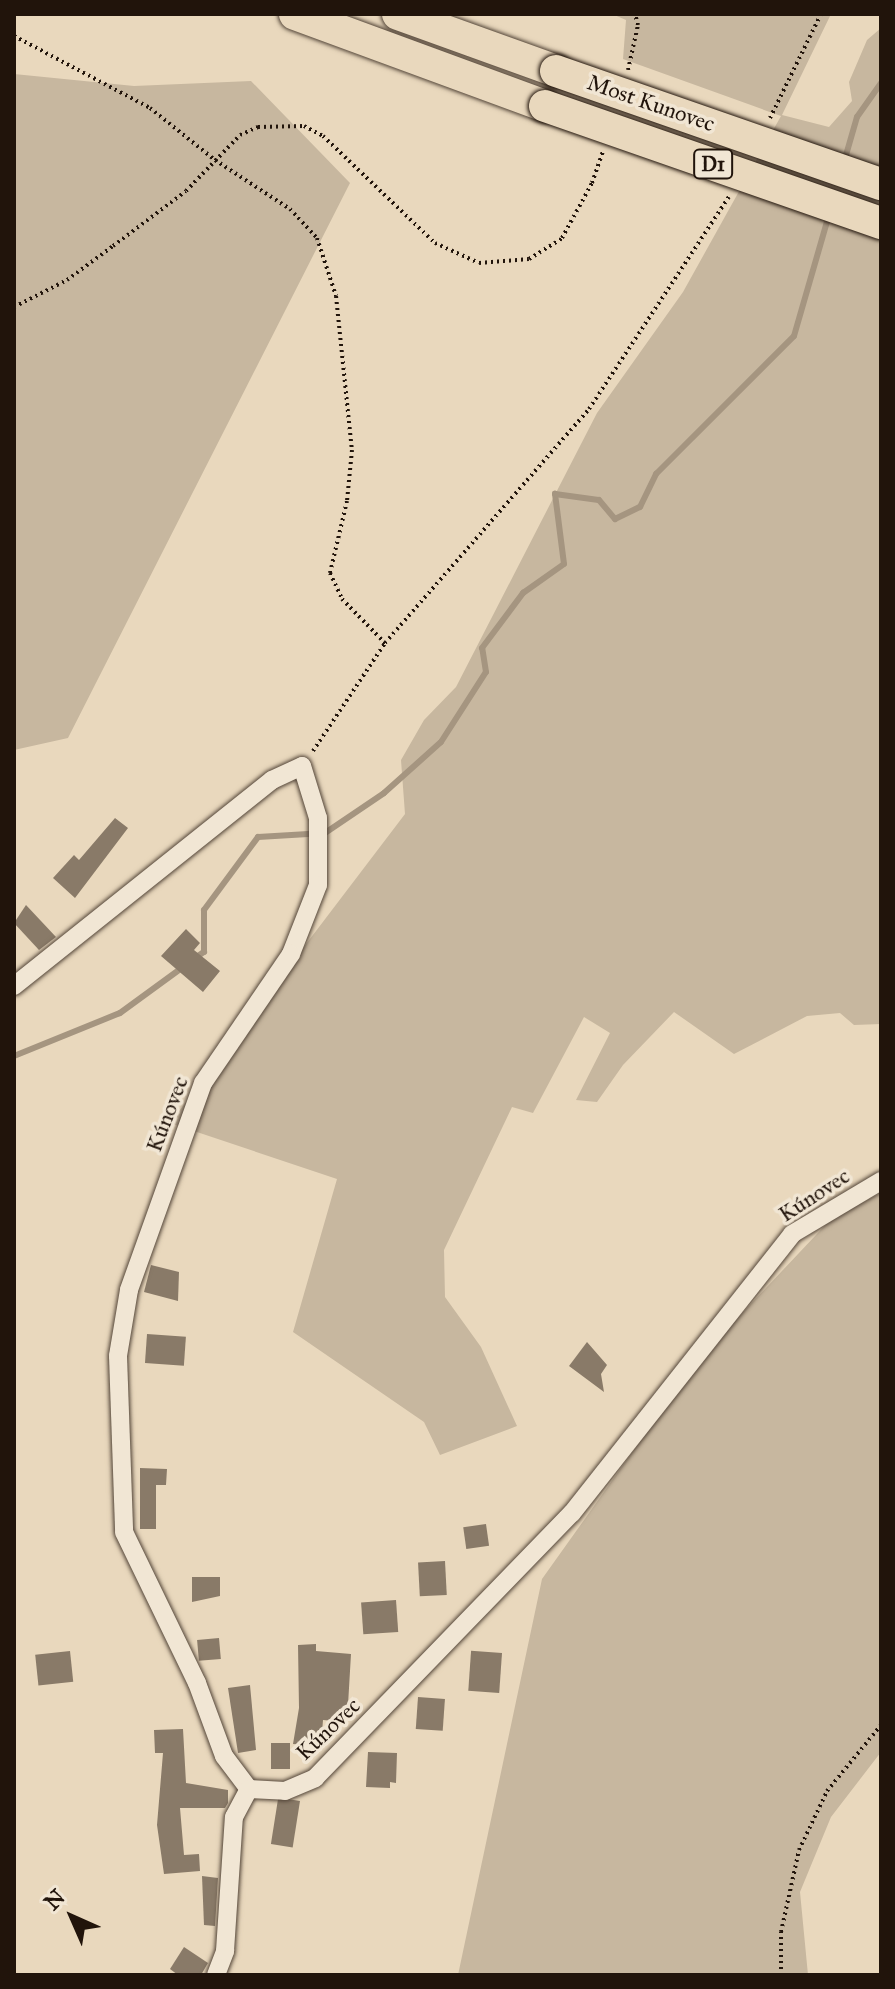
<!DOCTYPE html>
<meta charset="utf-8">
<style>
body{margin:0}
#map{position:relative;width:895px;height:1989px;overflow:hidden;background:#e9d8bd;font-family:"IM FELL Great Primer",serif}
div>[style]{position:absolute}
.green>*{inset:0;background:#c7b79f}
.stream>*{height:6px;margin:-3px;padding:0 3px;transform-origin:3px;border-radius:3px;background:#a59580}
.building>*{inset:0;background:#897a68;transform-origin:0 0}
.path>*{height:4px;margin-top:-2px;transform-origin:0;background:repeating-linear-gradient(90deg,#21140b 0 2px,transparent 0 6px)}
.roads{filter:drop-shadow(0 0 2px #534538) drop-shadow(0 0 2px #534538)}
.street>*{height:18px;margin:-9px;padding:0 9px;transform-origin:9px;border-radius:9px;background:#f1e6d4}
.highway>*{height:32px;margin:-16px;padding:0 16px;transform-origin:16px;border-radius:16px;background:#e9d8bd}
.bridges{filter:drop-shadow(0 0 2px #21140b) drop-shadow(0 0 2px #21140b)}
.highway-bridge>*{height:32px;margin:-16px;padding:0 16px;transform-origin:16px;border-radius:16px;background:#e9d8bd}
span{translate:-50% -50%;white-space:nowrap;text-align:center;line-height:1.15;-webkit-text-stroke:7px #f1e6d4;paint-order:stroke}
.shield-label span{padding:2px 6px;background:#f1e6d4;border:2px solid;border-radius:6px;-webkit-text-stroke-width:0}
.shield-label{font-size:20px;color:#21140b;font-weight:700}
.street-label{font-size:22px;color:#21140b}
.frame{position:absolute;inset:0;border:16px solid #21140b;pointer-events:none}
.north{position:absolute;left:32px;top:1877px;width:80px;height:80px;-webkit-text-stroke:6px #f1e6d4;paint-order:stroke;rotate:315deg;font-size:22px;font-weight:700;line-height:32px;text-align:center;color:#21140b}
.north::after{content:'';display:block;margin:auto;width:28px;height:36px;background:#21140b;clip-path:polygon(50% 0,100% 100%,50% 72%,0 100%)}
</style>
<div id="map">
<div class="green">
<div style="clip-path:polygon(612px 14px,831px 14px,782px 115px,829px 127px,852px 101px,849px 82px,867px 40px,881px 28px,881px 1024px,854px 1025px,840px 1013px,807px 1016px,734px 1054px,674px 1012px,623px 1065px,597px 1102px,576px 1100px,610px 1033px,584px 1017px,533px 1113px,512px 1107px,444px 1250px,445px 1297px,481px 1347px,517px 1426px,440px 1455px,424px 1422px,293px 1332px,337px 1179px,170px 1123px,405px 814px,401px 760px,424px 720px,456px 687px,597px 413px,683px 292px,781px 116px,623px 59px,626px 20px)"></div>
<div style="clip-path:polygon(14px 74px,134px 86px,251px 81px,350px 183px,68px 738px,14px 750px)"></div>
<div style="clip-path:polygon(881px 1193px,881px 1752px,831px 1817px,800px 1892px,808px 1975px,458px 1975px,542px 1579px,698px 1360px,832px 1218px)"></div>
</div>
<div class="stream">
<div style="left:844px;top:162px;width:47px;rotate:-73.9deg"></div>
<div style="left:857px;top:117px;width:42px;rotate:-54.8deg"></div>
<div style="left:195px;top:958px;width:11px;rotate:-34deg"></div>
<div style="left:204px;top:952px;width:42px;rotate:-90deg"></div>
<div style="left:204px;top:910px;width:91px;rotate:-53.5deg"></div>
<div style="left:258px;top:837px;width:67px;rotate:-3.4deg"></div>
<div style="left:325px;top:833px;width:71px;rotate:-34.1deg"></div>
<div style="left:384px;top:793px;width:76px;rotate:-41.8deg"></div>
<div style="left:441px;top:742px;width:83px;rotate:-57.3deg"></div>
<div style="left:486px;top:672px;width:24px;rotate:-99deg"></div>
<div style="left:482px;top:648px;width:69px;rotate:-53.3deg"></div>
<div style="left:523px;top:593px;width:50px;rotate:-35.3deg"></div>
<div style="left:564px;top:564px;width:71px;rotate:-97.3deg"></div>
<div style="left:555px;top:494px;width:44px;rotate:7.8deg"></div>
<div style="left:599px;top:500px;width:25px;rotate:50deg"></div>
<div style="left:615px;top:519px;width:28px;rotate:-26deg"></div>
<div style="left:640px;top:507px;width:37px;rotate:-64deg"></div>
<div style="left:656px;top:474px;width:195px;rotate:-45deg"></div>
<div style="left:794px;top:336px;width:126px;rotate:-73.9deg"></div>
<div style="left:14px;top:1056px;width:114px;rotate:-22.1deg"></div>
<div style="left:120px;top:1013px;width:78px;rotate:-36.1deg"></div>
</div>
<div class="building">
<div style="clip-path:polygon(115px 818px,128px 828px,75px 898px,53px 878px,74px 855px,79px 860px)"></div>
<div style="clip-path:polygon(26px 905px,56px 937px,39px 950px,14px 923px)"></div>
<div style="clip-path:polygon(186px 929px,200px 943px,194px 950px,220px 971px,203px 992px,161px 956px)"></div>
<div style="clip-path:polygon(151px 1265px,179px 1272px,178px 1301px,144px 1292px)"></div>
<div style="left:147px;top:1334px;width:39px;height:29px;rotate:4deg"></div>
<div style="clip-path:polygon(587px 1342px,607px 1365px,601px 1374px,604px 1392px,569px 1366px)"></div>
<div style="clip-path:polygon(140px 1468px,167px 1469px,166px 1485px,156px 1485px,156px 1529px,140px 1529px)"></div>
<div style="left:486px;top:1524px;width:22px;height:23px;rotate:82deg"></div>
<div style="left:445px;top:1561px;width:34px;height:27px;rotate:87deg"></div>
<div style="clip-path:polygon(192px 1577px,220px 1577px,220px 1596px,192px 1602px)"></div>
<div style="left:396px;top:1600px;width:32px;height:35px;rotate:86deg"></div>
<div style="left:219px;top:1638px;width:21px;height:22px;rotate:85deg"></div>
<div style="clip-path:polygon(316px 1644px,316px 1651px,351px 1654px,347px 1722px,323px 1720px,321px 1746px,293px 1744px,299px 1708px,298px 1645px)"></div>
<div style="left:70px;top:1651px;width:31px;height:35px;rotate:84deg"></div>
<div style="left:502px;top:1653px;width:40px;height:31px;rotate:94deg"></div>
<div style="clip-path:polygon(250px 1685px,256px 1750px,238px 1753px,228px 1688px)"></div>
<div style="left:418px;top:1697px;width:27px;height:32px;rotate:4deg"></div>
<div style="clip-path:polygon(183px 1729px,186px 1783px,228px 1790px,228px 1803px,225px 1808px,180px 1808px,184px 1855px,199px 1854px,200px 1871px,164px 1874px,157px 1825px,163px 1753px,155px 1753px,154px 1730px)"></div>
<div style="left:271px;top:1743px;width:19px;height:26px"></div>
<div style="clip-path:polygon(368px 1752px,397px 1753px,396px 1783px,390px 1782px,390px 1788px,366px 1787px)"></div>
<div style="left:300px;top:1801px;width:47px;height:22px;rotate:99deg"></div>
<div style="clip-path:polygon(202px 1876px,218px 1878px,215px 1926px,204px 1925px)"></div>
<div style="clip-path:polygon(184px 1947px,208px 1963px,201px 1975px,178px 1975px,170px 1969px)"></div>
</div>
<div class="path">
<div style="left:14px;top:36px;width:154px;rotate:27.9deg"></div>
<div style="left:150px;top:108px;width:83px;rotate:38.7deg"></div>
<div style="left:215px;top:160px;width:90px;rotate:33.2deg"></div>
<div style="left:290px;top:209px;width:40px;rotate:47deg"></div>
<div style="left:317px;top:238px;width:61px;rotate:71.9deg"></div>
<div style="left:336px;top:296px;width:155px;rotate:84.1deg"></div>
<div style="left:352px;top:450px;width:51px;rotate:95.6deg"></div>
<div style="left:347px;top:501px;width:74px;rotate:103.3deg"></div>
<div style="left:330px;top:573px;width:29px;rotate:65deg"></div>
<div style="left:342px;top:599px;width:62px;rotate:45.7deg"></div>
<div style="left:628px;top:70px;width:46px;rotate:-77.5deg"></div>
<div style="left:638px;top:25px;width:11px;rotate:-105deg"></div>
<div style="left:770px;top:118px;width:116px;rotate:-63.9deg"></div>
<div style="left:14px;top:307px;width:59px;rotate:-27deg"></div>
<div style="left:67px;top:280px;width:57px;rotate:-36.5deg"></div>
<div style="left:113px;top:246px;width:91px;rotate:-37deg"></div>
<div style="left:186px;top:191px;width:78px;rotate:-46deg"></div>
<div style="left:240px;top:135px;width:20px;rotate:-24deg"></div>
<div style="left:258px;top:127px;width:46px;rotate:-1.2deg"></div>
<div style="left:304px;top:126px;width:21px;rotate:28deg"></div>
<div style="left:323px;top:136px;width:155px;rotate:43.7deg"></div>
<div style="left:435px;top:243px;width:48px;rotate:24.4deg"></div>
<div style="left:479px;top:263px;width:50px;rotate:-4.6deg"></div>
<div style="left:529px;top:259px;width:39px;rotate:-32deg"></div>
<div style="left:562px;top:238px;width:63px;rotate:-61.4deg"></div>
<div style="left:592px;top:183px;width:34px;rotate:-71deg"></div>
<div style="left:313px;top:751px;width:130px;rotate:-56.3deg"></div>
<div style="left:385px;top:643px;width:310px;rotate:-48.9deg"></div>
<div style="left:589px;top:409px;width:254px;rotate:-56.6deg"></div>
<div style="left:781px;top:1975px;width:43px;rotate:-90deg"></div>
<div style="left:781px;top:1932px;width:84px;rotate:-77.6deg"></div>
<div style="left:799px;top:1850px;width:65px;rotate:-64.6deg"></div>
<div style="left:827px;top:1791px;width:85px;rotate:-50.7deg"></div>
</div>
<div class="roads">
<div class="street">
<div style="left:14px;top:986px;width:330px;rotate:-38.6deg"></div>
<div style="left:272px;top:780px;width:33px;rotate:-25deg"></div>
<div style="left:302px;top:766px;width:54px;rotate:72.9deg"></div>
<div style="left:318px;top:818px;width:67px;rotate:90deg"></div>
<div style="left:318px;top:885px;width:74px;rotate:111.4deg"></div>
<div style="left:291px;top:954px;width:156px;rotate:124.3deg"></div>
<div style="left:203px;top:1083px;width:220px;rotate:109.7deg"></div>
<div style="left:129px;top:1290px;width:67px;rotate:99.5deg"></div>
<div style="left:118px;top:1356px;width:176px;rotate:88deg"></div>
<div style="left:124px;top:1532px;width:168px;rotate:64.2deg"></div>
<div style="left:197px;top:1683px;width:78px;rotate:69.7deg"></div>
<div style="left:224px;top:1756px;width:41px;rotate:52.9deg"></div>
<div style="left:249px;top:1789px;width:36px;rotate:3deg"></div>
<div style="left:285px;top:1791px;width:33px;rotate:-23deg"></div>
<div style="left:315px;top:1778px;width:369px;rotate:-45.9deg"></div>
<div style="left:572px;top:1513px;width:355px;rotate:-51.7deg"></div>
<div style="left:792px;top:1234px;width:104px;rotate:-30.8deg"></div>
<div style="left:216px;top:1975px;width:26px;rotate:-69deg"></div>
<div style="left:225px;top:1951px;width:134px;rotate:-86.2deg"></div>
<div style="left:234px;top:1817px;width:32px;rotate:-62deg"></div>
</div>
<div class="highway">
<div style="left:295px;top:14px;width:266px;rotate:20.2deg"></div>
<div style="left:398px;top:14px;width:168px;rotate:19.8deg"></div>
</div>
</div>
<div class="bridges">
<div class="highway-bridge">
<div style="left:556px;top:71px;width:344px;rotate:19.2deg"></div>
<div style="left:545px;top:106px;width:356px;rotate:19.2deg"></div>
</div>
</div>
<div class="shield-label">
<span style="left:713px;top:164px">D1</span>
</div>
<div class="street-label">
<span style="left:651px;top:103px;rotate:19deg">Most Kunovec</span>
<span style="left:167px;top:1114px;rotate:-69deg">Kúnovec</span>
<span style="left:814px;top:1195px;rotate:-33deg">Kúnovec</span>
<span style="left:328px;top:1729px;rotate:-44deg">Kúnovec</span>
</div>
<div class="frame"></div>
<div class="north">N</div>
</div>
